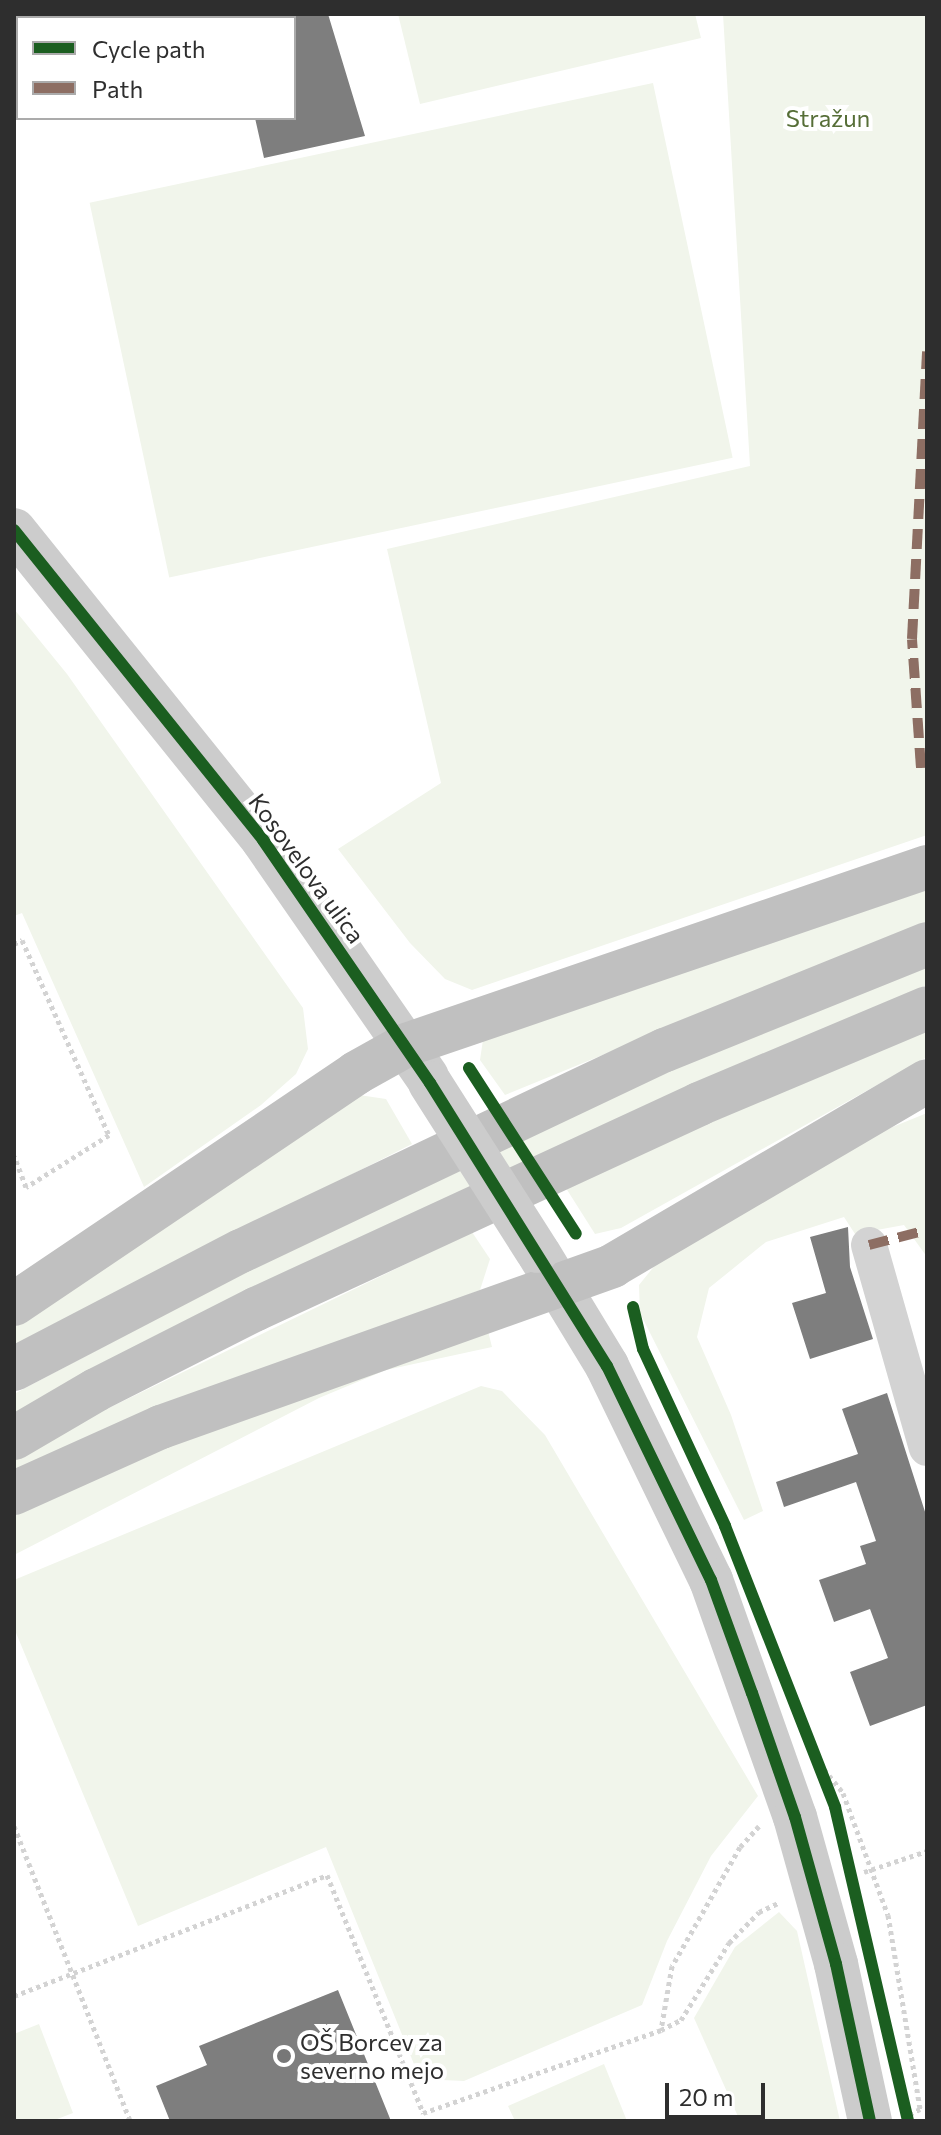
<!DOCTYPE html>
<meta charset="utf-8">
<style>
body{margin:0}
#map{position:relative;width:941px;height:2135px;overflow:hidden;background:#fff;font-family:Commissioner,sans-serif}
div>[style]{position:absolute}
.green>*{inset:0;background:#f1f5eb;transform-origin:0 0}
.building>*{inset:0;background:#7e7e7e}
.path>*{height:5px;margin-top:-2.5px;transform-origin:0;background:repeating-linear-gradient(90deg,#d3d3d3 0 4px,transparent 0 8px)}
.street>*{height:36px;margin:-18px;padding:0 18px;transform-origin:18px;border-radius:18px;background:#d3d3d3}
.secondary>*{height:44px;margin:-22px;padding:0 22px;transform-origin:22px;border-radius:22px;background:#ccc}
.highway>*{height:44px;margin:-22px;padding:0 22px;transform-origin:22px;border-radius:22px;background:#c0c0c0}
.secondary-bridge>*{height:44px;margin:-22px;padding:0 22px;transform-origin:22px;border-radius:22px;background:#ccc}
.quiet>*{height:10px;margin-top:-5px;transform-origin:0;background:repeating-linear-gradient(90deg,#8d6e63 0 20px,transparent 0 30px)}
.cycleway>*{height:12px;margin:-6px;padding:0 6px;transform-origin:6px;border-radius:6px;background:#1b5e20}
.dots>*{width:22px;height:22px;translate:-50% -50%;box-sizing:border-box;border:4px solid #fff;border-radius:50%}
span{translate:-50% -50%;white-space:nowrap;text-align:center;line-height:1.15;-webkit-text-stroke:8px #fff;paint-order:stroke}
.park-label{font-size:24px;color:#566e37}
.street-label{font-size:24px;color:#2e2e2e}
.poi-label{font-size:24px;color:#2e2e2e}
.left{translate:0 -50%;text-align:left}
.frame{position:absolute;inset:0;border:16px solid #2e2e2e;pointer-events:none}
.legend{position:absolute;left:16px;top:16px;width:280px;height:104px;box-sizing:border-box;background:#fff;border:2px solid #ababab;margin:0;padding:10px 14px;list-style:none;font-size:24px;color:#2e2e2e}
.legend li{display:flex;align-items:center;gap:16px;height:40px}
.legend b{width:40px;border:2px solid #ababab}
.scale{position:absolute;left:665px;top:2083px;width:100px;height:36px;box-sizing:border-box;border:4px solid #2e2e2e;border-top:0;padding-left:10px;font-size:24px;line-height:28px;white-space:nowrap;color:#2e2e2e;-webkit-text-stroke:6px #fff;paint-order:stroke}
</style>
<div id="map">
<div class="green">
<div style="clip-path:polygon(398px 14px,695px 14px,701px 38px,420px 104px)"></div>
<div style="clip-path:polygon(723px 14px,927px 14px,927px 835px,472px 990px,445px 979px,410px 943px,338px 849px,441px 783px,387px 549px,750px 466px)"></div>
<div style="left:653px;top:83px;width:383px;height:576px;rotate:78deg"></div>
<div style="clip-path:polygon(14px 609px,67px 674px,303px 1008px,308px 1049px,296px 1074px,261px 1105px,144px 1187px,22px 913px,14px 916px)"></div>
<div style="clip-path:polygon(927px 880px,927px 922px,505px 1095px,480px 1060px,484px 1033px)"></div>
<div style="clip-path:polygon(927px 964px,927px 985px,753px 1059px,14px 1413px,14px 1394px,316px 1234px,642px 1083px)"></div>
<div style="clip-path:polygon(927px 1030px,927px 1057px,621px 1228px,595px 1234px,564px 1185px)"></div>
<div style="clip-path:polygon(359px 1095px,386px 1099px,412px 1144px,14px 1345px,14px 1323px)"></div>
<div style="clip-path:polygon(927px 1113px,927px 1257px,904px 1225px,855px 1234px,844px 1217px,766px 1242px,709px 1288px,697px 1337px,731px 1415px,763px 1511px,744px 1520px,640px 1313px,639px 1285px,656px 1264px,868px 1137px)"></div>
<div style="clip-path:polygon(472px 1232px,490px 1259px,480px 1290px,14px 1475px,14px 1456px,49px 1437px)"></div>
<div style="clip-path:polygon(487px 1327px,492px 1347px,386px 1370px,319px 1398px,14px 1555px,14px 1510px,80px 1478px)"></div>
<div style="clip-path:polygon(481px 1386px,502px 1391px,545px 1435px,758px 1796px,711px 1856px,667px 1941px,642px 2005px,464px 2081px,420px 2079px,326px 1847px,138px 1926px,14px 1628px,14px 1580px)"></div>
<div style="clip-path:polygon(779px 1912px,797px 1931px,840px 2121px,740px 2121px,694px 2018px,735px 1947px)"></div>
<div style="clip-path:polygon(39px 2024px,73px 2113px,52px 2121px,14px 2121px,14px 2034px)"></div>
<div style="clip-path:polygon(604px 2064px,627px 2121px,515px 2121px,508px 2106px)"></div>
</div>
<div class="building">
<div style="clip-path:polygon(294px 14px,328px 14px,365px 136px,264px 158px,255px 118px,294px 118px)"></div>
<div style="clip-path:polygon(848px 1227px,850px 1267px,873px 1339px,810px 1359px,792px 1303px,826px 1293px,810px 1237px)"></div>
<div style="clip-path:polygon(887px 1393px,927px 1518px,927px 1705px,870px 1726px,850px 1672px,888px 1658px,870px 1609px,834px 1622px,819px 1580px,866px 1564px,860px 1546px,876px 1541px,856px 1482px,784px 1507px,776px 1482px,858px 1454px,842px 1409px)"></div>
<div style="clip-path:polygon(338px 1990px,391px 2121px,170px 2121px,156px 2086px,207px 2065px,199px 2046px)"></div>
</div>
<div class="path">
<div style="left:14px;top:944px;width:9px;rotate:-27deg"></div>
<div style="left:22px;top:940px;width:214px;rotate:66deg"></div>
<div style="left:109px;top:1135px;width:98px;rotate:147.9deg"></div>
<div style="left:26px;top:1187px;width:33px;rotate:-111deg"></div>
<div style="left:819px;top:1763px;width:38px;rotate:51deg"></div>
<div style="left:843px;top:1793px;width:130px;rotate:69.8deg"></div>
<div style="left:888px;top:1915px;width:197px;rotate:80.6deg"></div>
<div style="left:920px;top:2109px;width:13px;rotate:153deg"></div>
<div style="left:14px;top:1826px;width:317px;rotate:68.5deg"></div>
<div style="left:759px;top:1826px;width:28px;rotate:132deg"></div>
<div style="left:740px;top:1847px;width:137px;rotate:119.7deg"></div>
<div style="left:672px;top:1966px;width:65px;rotate:99.8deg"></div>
<div style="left:661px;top:2030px;width:22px;rotate:-27deg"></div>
<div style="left:681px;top:2020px;width:91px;rotate:-58.1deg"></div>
<div style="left:729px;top:1943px;width:43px;rotate:-45.9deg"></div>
<div style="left:759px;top:1912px;width:23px;rotate:-25deg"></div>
<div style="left:864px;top:1872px;width:66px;rotate:-18.4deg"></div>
<div style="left:14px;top:1996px;width:336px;rotate:-21.1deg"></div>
<div style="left:327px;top:1875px;width:257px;rotate:68deg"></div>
<div style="left:423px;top:2113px;width:252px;rotate:-19.2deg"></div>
</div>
<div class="street">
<div style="left:869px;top:1245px;width:211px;rotate:74.1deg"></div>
</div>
<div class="secondary">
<div style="left:14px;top:530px;width:398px;rotate:51.2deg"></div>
<div style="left:263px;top:840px;width:288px;rotate:55.3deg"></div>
<div style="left:539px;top:1254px;width:131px;rotate:58.7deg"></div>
<div style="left:607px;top:1366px;width:238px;rotate:64.1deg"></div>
<div style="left:711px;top:1580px;width:251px;rotate:70.5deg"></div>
<div style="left:795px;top:1817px;width:153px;rotate:74.4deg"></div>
<div style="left:836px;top:1964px;width:161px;rotate:77.8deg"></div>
</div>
<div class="highway">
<div style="left:14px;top:1304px;width:413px;rotate:-34deg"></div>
<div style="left:356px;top:1073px;width:57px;rotate:-29.2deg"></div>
<div style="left:406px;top:1045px;width:551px;rotate:-18.86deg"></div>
<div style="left:14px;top:1369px;width:256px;rotate:-27.5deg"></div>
<div style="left:241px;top:1251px;width:469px;rotate:-25.4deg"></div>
<div style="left:665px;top:1050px;width:283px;rotate:-22deg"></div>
<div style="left:14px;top:1438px;width:95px;rotate:-30.3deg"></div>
<div style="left:96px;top:1390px;width:179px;rotate:-26.9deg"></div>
<div style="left:256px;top:1309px;width:488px;rotate:-24.8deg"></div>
<div style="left:699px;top:1104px;width:247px;rotate:-22.8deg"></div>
<div style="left:14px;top:1493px;width:161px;rotate:-24.2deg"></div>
<div style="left:161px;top:1427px;width:479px;rotate:-19.6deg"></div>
<div style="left:612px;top:1266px;width:365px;rotate:-30.4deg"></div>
</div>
<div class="secondary-bridge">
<div style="left:430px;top:1083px;width:199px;rotate:57.5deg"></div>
</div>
<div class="quiet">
<div style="left:921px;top:768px;width:129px;rotate:-94deg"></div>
<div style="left:912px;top:639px;width:288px;rotate:-87deg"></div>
<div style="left:869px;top:1245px;width:60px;rotate:-14.5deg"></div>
</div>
<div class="cycleway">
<div style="left:14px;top:530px;width:398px;rotate:51.2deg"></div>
<div style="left:263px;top:840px;width:295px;rotate:55.5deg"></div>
<div style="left:430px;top:1083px;width:334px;rotate:58deg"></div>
<div style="left:607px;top:1366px;width:238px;rotate:64.1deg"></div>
<div style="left:711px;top:1580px;width:120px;rotate:70.1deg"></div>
<div style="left:752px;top:1693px;width:131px;rotate:70.9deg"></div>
<div style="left:795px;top:1817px;width:153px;rotate:74.4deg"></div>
<div style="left:836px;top:1964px;width:161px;rotate:77.8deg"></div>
<div style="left:469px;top:1068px;width:197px;rotate:57.2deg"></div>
<div style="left:633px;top:1307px;width:43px;rotate:76.6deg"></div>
<div style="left:643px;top:1349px;width:195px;rotate:65.1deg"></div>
<div style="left:725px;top:1526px;width:302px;rotate:68.6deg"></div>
<div style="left:835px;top:1807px;width:322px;rotate:76.9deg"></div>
</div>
<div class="dots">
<div style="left:284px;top:2056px;background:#777"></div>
</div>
<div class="park-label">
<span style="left:828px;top:118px">Stražun</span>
</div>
<div class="street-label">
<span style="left:307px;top:868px;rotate:54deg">Kosovelova ulica</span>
</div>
<div class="poi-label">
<span class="left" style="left:300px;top:2056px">OŠ Borcev za<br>severno mejo</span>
</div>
<div class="frame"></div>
<ul class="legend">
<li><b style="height:10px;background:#1b5e20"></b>Cycle path</li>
<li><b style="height:10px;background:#8d6e63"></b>Path</li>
</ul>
<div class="scale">20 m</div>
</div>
